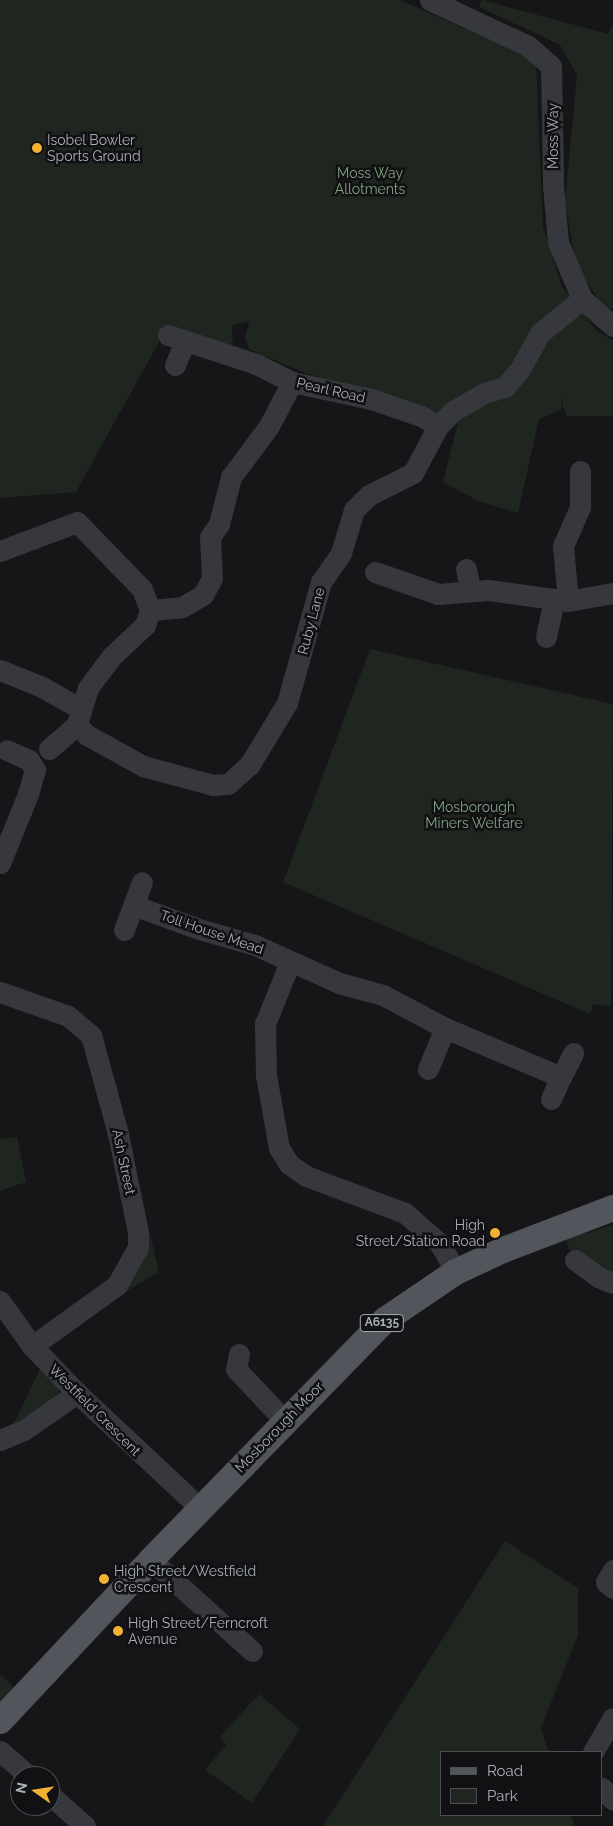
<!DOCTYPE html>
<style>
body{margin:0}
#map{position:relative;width:613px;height:1826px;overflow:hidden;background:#161618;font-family:Raleway,sans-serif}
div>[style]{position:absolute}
.green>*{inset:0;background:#1e261f}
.minor>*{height:21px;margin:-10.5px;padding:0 10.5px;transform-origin:10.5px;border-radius:10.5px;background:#37383d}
.major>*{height:26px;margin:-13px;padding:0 13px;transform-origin:13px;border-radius:13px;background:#53555c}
.dots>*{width:14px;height:14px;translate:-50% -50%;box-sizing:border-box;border:2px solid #111113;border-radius:50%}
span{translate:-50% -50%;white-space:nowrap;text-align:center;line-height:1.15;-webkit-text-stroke:5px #111113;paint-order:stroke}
.shield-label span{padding:1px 4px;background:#111113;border:1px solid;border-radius:4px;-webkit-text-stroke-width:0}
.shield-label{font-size:12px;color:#a8adb8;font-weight:700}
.street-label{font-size:14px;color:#a8adb8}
.poi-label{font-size:14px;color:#a8adb8}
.left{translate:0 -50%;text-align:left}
.right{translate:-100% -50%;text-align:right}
.park-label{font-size:14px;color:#7fa381}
.legend{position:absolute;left:440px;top:1751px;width:162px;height:65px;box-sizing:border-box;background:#111113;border:1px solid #4d4f55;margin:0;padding:6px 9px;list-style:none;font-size:15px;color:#a8adb8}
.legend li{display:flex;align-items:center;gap:10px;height:25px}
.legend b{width:25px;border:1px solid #4d4f55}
.north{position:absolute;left:10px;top:1766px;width:50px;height:50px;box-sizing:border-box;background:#111113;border:1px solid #4d4f55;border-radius:50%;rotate:283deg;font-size:14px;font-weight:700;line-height:20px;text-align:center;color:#a8adb8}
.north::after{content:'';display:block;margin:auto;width:18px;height:22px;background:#f2b134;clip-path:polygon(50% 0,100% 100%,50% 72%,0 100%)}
</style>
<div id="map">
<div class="green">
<div style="clip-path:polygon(0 0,400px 0,536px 60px,543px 227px,562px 287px,596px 330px,613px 340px,613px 416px,566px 416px,560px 395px,562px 409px,539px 419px,518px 513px,478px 501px,443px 482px,459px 419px,305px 373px,249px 349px,245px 337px,250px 321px,232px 325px,233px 350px,165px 331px,76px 492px,0 498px)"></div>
<div style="clip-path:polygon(482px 0,608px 34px,613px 24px,613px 310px,600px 302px,576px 265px,565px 201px,577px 75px,560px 45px,479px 7px)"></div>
<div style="clip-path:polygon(370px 649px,613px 704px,611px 1007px,593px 1004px,590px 1014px,283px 882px)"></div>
<div style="clip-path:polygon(17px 1137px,26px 1182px,0 1191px,0 1139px)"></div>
<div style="clip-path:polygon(613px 1225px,613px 1281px,572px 1254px,565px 1239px)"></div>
<div style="clip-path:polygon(149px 1229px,159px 1272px,123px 1293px,144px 1253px)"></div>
<div style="clip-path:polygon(41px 1367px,59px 1389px,56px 1398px,12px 1427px)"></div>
<div style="clip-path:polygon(505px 1541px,578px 1588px,578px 1635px,541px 1728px,549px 1752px,442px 1752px,442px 1815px,571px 1815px,575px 1826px,323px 1826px)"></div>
<div style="clip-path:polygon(0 1675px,15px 1688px,0 1703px)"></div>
<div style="clip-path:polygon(259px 1694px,300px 1729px,252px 1803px,205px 1770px,226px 1745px,220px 1737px)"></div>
</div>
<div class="minor">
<div style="left:430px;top:0;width:108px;rotate:25.1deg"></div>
<div style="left:528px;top:46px;width:30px;rotate:41deg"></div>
<div style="left:551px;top:66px;width:119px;rotate:89deg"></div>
<div style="left:553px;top:185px;width:57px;rotate:85deg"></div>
<div style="left:558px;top:242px;width:62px;rotate:67.2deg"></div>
<div style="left:582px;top:299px;width:41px;rotate:41.1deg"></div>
<div style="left:168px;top:335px;width:93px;rotate:18.2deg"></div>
<div style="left:256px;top:364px;width:40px;rotate:26.6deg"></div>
<div style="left:292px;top:382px;width:81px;rotate:12.1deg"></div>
<div style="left:371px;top:399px;width:53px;rotate:18.8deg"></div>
<div style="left:421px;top:416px;width:20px;rotate:30deg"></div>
<div style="left:175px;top:365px;width:25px;rotate:-67deg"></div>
<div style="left:0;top:551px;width:82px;rotate:-20.6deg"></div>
<div style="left:77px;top:522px;width:93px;rotate:45.9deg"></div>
<div style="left:142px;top:589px;width:22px;rotate:69deg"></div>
<div style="left:466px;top:569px;width:21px;rotate:79deg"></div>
<div style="left:375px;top:572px;width:67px;rotate:19.2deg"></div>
<div style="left:438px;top:594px;width:50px;rotate:-4.6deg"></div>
<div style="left:488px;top:590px;width:81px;rotate:7.8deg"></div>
<div style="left:568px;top:601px;width:46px;rotate:-10.1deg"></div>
<div style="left:568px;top:601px;width:55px;rotate:-95.2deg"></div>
<div style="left:563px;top:546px;width:43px;rotate:-66.4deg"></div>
<div style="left:580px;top:507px;width:36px;rotate:-90deg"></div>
<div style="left:150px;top:610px;width:16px;rotate:108deg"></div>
<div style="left:145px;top:625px;width:45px;rotate:136.8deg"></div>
<div style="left:112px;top:656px;width:40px;rotate:127deg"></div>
<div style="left:88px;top:688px;width:39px;rotate:107deg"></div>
<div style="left:77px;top:725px;width:14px;rotate:45deg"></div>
<div style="left:87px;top:735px;width:64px;rotate:29deg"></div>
<div style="left:143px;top:766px;width:73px;rotate:15.2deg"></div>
<div style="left:213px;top:785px;width:15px;rotate:-4deg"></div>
<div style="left:228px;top:784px;width:30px;rotate:-42deg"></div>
<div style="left:250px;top:764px;width:71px;rotate:-58.8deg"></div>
<div style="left:287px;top:703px;width:126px;rotate:-74.3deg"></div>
<div style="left:321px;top:582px;width:35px;rotate:-55deg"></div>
<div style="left:341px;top:553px;width:45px;rotate:-73.2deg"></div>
<div style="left:354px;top:510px;width:21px;rotate:-45deg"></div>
<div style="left:369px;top:495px;width:49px;rotate:-26.6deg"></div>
<div style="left:413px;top:473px;width:53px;rotate:-62deg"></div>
<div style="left:438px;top:426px;width:21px;rotate:-45deg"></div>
<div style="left:453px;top:411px;width:36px;rotate:-30deg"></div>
<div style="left:484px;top:393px;width:22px;rotate:-16deg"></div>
<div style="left:505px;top:387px;width:23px;rotate:-50deg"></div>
<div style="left:520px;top:369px;width:41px;rotate:-60.9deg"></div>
<div style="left:540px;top:333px;width:54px;rotate:-39deg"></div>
<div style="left:150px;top:610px;width:32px;rotate:-5deg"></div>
<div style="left:182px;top:607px;width:24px;rotate:-30deg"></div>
<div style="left:203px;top:595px;width:19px;rotate:-62deg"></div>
<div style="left:212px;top:578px;width:41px;rotate:-92.8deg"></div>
<div style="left:210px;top:537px;width:16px;rotate:-55deg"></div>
<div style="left:219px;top:524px;width:49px;rotate:-75.7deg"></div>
<div style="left:231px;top:477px;width:64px;rotate:-53.3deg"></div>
<div style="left:269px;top:426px;width:50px;rotate:-62.4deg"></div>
<div style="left:546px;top:637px;width:38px;rotate:-78deg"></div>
<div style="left:0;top:670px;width:45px;rotate:22deg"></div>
<div style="left:42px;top:687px;width:43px;rotate:29.6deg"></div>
<div style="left:49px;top:749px;width:37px;rotate:-41deg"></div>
<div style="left:0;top:863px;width:74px;rotate:-67.9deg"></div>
<div style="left:28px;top:794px;width:25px;rotate:-74deg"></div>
<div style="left:35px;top:770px;width:12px;rotate:-121deg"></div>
<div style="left:29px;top:760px;width:24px;rotate:-156deg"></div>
<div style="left:133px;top:905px;width:70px;rotate:20deg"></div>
<div style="left:199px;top:929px;width:58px;rotate:15.9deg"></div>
<div style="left:255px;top:945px;width:92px;rotate:24.3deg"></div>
<div style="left:339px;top:983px;width:46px;rotate:15.3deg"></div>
<div style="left:383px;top:995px;width:70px;rotate:28deg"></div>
<div style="left:445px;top:1028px;width:126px;rotate:22.9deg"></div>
<div style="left:561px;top:1077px;width:27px;rotate:-63deg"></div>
<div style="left:124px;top:930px;width:51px;rotate:-69.4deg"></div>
<div style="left:290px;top:962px;width:67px;rotate:112deg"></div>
<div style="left:265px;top:1024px;width:51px;rotate:88.9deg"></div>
<div style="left:266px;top:1075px;width:74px;rotate:79.9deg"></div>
<div style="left:279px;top:1148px;width:19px;rotate:58deg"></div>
<div style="left:289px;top:1164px;width:21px;rotate:35deg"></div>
<div style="left:306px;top:1176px;width:106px;rotate:20.5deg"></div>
<div style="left:405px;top:1213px;width:47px;rotate:41.5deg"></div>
<div style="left:440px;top:1244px;width:32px;rotate:60deg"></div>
<div style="left:0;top:992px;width:72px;rotate:19.4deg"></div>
<div style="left:68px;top:1016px;width:30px;rotate:40deg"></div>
<div style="left:91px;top:1035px;width:103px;rotate:74.7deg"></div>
<div style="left:118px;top:1134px;width:100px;rotate:78.5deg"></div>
<div style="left:138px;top:1232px;width:15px;rotate:90deg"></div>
<div style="left:138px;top:1247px;width:43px;rotate:118.9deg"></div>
<div style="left:117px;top:1285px;width:105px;rotate:144.3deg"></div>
<div style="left:428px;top:1069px;width:44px;rotate:-67.5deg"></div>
<div style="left:551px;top:1099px;width:24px;rotate:-66deg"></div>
<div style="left:575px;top:1260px;width:29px;rotate:36deg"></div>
<div style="left:598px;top:1277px;width:16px;rotate:22deg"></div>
<div style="left:0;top:1301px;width:55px;rotate:54.6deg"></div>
<div style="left:32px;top:1346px;width:65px;rotate:46.2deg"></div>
<div style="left:77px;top:1393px;width:170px;rotate:43.1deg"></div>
<div style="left:239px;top:1354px;width:15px;rotate:101deg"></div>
<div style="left:236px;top:1369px;width:71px;rotate:46.7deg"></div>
<div style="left:0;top:1440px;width:26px;rotate:-23deg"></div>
<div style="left:24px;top:1430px;width:65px;rotate:-34.9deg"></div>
<div style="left:151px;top:1560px;width:136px;rotate:42deg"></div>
<div style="left:613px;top:1570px;width:14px;rotate:120deg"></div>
<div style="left:606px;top:1582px;width:9px;rotate:41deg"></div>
<div style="left:0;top:1751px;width:38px;rotate:41deg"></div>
<div style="left:593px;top:1752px;width:39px;rotate:-60deg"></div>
<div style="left:602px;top:1788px;width:16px;rotate:47deg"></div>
<div style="left:50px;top:1795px;width:47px;rotate:41.5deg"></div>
</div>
<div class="major">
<div style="left:0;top:1721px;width:221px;rotate:-46.8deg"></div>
<div style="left:151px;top:1560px;width:335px;rotate:-45.7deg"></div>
<div style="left:385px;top:1320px;width:86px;rotate:-34.1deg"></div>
<div style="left:456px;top:1272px;width:52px;rotate:-25.1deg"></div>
<div style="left:503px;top:1250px;width:118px;rotate:-20.9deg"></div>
</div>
<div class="dots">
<div style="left:37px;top:148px;background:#f2b134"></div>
<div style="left:495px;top:1233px;background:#f2b134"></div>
<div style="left:104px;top:1579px;background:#f2b134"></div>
<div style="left:118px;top:1631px;background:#f2b134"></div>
</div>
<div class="shield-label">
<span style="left:382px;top:1323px">A6135</span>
</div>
<div class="street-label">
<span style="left:553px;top:136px;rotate:-90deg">Moss Way</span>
<span style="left:331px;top:390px;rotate:13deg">Pearl Road</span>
<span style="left:311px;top:621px;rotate:-75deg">Ruby Lane</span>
<span style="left:212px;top:932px;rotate:19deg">Toll House Mead</span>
<span style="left:124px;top:1162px;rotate:78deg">Ash Street</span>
<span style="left:95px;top:1410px;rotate:45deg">Westfield Crescent</span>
<span style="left:279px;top:1427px;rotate:-46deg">Mosborough Moor</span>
</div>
<div class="poi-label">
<span class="left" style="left:47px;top:148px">Isobel Bowler<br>Sports Ground</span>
<span class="right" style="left:485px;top:1233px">High<br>Street/Station Road</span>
<span class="left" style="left:114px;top:1579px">High Street/Westfield<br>Crescent</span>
<span class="left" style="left:128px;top:1631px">High Street/Ferncroft<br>Avenue</span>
</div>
<div class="park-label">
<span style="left:370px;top:181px">Moss Way<br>Allotments</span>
<span style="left:474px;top:815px">Mosborough<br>Miners Welfare</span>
</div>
<ul class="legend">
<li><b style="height:6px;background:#53555c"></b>Road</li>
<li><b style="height:14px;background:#1e261f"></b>Park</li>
</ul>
<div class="north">N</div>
</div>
